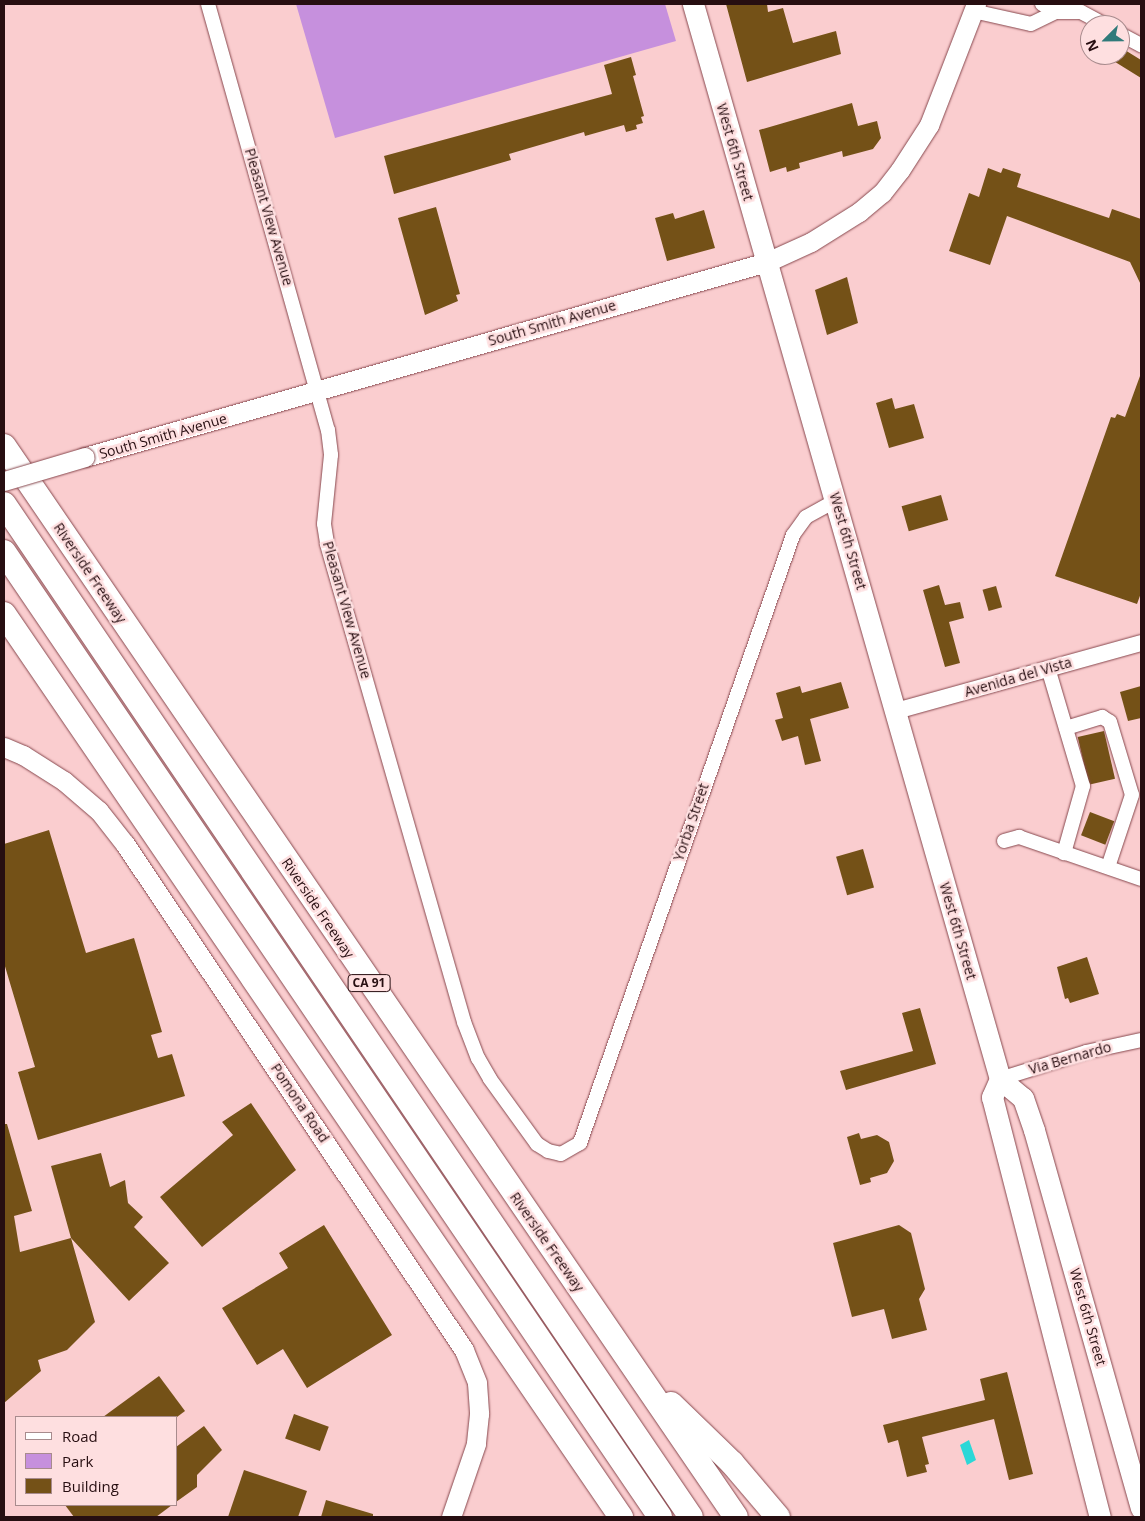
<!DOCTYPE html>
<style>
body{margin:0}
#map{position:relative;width:1145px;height:1521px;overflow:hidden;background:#facdcf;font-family:"Open Sans",sans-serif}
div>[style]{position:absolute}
.green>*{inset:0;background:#c690dd}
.water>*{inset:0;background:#2bd7d7}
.building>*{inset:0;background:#745117;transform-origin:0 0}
.roads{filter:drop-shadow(0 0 1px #87484e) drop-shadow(0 0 1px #87484e)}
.minor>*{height:14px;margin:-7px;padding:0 7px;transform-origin:7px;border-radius:7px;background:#fff}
.tertiary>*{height:16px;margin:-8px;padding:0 8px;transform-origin:8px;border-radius:8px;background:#fff}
.secondary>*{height:19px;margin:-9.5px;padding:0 9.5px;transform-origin:9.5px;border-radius:9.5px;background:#fff}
.primary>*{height:21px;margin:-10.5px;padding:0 10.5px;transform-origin:10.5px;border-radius:10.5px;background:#fff}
.motorway>*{height:24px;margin:-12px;padding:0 12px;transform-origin:12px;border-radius:12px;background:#fff}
.bridges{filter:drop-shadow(0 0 1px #87484e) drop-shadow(0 0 1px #87484e)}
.secondary-bridge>*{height:19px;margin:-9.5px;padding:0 9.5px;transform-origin:9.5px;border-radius:9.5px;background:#fff}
span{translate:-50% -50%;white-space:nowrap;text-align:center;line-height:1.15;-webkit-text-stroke:5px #fedfe0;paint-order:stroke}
.shield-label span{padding:1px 4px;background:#fedfe0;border:1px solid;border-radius:4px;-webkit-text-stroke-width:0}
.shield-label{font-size:12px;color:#270e11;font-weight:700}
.street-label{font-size:14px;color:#270e11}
.frame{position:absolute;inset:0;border:5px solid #270e11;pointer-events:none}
.legend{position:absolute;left:15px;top:1416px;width:162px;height:90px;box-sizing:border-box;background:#fedfe0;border:1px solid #a88b8d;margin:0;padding:6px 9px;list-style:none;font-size:15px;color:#270e11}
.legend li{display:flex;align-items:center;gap:10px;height:25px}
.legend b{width:25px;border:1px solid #a88b8d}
.north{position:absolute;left:1080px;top:15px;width:50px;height:50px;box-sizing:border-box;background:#fedfe0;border:1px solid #a88b8d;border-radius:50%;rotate:247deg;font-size:14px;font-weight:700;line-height:20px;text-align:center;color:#270e11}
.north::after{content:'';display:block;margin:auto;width:18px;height:22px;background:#307a7a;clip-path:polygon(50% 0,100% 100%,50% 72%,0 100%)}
</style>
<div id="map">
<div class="green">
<div style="clip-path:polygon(296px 4px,665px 4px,676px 41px,335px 138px)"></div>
</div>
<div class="water">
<div style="clip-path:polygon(969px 1440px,976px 1460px,967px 1465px,960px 1445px)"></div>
</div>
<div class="building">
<div style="clip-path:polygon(726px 4px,767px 4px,768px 12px,783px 8px,793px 43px,836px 31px,841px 54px,747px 82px)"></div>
<div style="clip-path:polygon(1120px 47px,1141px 60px,1141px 78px,1112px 60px,1120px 55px)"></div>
<div style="clip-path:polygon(631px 57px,636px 75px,633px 76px,644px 116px,641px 117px,643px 123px,636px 125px,637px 129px,626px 132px,624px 125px,585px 136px,584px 132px,509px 154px,511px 160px,394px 194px,384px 156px,612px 94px,604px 65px)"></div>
<div style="clip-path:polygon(852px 103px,858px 126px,877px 121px,881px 138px,873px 149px,843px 157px,842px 151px,799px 163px,800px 168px,787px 172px,786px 167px,770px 172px,759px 130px)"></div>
<div style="clip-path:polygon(988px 168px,1001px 173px,1003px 168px,1021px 174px,1017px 187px,1109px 218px,1112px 209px,1141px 219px,1141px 285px,1130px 262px,1007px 216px,990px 265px,949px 251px,969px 193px,979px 197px)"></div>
<div style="clip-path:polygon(436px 207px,460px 294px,456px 295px,458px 301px,425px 315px,398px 218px)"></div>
<div style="clip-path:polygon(704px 210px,715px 248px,667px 261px,655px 218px,673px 213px,675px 219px)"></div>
<div style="clip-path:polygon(847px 277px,858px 323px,827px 335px,815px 290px)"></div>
<div style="clip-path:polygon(1140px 376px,1141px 593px,1137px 604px,1055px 576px,1111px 417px,1115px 418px,1117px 414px,1125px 417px)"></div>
<div style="clip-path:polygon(892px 398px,895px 409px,914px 404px,924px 438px,889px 448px,876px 403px)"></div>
<div style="left:941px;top:495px;width:26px;height:41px;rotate:74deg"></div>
<div style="clip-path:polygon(939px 585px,945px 605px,960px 602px,964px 618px,949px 622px,960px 663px,945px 667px,923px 590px)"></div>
<div style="left:996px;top:586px;width:22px;height:14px;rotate:74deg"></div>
<div style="clip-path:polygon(841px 682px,849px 708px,810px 719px,821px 761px,805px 765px,798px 736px,782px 741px,775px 720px,783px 718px,776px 693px,800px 686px,802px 693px)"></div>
<div style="clip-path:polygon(1141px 686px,1141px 718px,1128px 721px,1120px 692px)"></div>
<div style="left:1104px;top:731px;width:49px;height:27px;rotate:77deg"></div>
<div style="left:1090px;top:812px;width:26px;height:25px;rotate:21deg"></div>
<div style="clip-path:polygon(49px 830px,86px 953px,134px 938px,162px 1032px,151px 1035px,158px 1058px,172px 1054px,185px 1096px,38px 1140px,18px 1072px,35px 1067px,4px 963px,4px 844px)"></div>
<div style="left:863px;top:849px;width:40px;height:28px;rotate:74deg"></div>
<div style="clip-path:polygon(1087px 957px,1099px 994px,1070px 1003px,1068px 998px,1065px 999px,1057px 967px)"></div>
<div style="clip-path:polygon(920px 1008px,936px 1064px,846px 1090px,840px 1071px,913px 1051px,902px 1013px)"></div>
<div style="clip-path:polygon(251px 1103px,296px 1170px,202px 1247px,160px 1197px,233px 1135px,222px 1122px)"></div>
<div style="clip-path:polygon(4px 1124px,7px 1124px,32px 1211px,14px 1216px,20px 1252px,71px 1238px,95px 1322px,67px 1350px,38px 1360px,41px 1371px,4px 1403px)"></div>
<div style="clip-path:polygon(859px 1133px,861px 1139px,877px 1135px,889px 1142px,894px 1161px,887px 1173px,870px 1178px,871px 1182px,860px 1185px,847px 1137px)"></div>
<div style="clip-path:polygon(101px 1153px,110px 1187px,125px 1180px,128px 1203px,143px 1217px,134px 1227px,169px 1263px,129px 1301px,71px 1238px,51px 1166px)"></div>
<div style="clip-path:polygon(324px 1225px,392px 1335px,307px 1388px,283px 1349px,257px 1365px,222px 1308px,288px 1268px,279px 1253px)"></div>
<div style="clip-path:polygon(899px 1225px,911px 1233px,925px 1289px,919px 1299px,927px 1330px,892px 1339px,884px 1309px,852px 1317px,833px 1243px)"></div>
<div style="clip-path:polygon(1007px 1372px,1033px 1474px,1009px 1480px,994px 1419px,922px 1437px,929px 1464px,925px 1465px,927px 1472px,907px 1477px,898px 1440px,888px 1443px,883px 1425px,985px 1400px,980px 1379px)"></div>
<div style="clip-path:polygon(159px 1376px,185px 1411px,177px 1417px,103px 1417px)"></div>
<div style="left:294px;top:1414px;width:37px;height:26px;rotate:20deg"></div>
<div style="clip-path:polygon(204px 1426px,222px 1450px,197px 1475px,197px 1487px,176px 1502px,176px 1447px)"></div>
<div style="clip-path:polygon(244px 1470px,307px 1491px,298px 1517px,228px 1517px)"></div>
<div style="clip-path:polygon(326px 1500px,373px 1514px,373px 1517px,321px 1517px)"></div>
<div style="clip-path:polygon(65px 1505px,172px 1505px,156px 1517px,74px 1517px)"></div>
</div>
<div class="roads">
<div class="minor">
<div style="left:208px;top:4px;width:443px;rotate:74.3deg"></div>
<div style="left:328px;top:430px;width:25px;rotate:83deg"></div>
<div style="left:331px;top:455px;width:69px;rotate:95.8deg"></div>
<div style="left:324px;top:524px;width:20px;rotate:81deg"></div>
<div style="left:327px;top:544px;width:497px;rotate:74deg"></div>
<div style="left:464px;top:1022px;width:39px;rotate:69deg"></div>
<div style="left:478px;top:1058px;width:24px;rotate:60deg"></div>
<div style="left:490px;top:1079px;width:80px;rotate:54.1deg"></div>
<div style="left:537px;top:1144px;width:13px;rotate:32deg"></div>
<div style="left:548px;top:1151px;width:13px;rotate:13deg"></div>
<div style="left:561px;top:1154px;width:22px;rotate:-30deg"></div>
<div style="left:580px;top:1143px;width:644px;rotate:-70.69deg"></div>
<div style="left:793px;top:535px;width:22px;rotate:-54deg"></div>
<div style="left:806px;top:517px;width:35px;rotate:-29deg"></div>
<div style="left:1042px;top:4px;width:16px;rotate:30deg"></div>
<div style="left:973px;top:11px;width:59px;rotate:12.6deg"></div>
<div style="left:1031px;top:24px;width:28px;rotate:-26deg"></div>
<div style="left:1056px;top:12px;width:25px"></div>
<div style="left:1081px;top:12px;width:27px;rotate:28deg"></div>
<div style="left:1120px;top:34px;width:24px;rotate:28deg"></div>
<div style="left:1048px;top:668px;width:123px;rotate:73.5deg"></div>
<div style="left:1083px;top:786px;width:70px;rotate:105.8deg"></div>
<div style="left:1066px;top:728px;width:38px;rotate:-17deg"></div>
<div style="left:1102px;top:717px;width:9px;rotate:32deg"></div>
<div style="left:1110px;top:722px;width:76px;rotate:73.2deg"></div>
<div style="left:1132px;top:795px;width:76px;rotate:108.4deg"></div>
<div style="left:1004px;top:841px;width:16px;rotate:-15deg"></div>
<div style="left:1019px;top:837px;width:129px;rotate:19deg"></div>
<div style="left:1000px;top:1079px;width:90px;rotate:-17.4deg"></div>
<div style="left:1086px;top:1052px;width:56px;rotate:-12.3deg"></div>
</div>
<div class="tertiary">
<div style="left:896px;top:711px;width:254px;rotate:-15.5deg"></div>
</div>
<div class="secondary">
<div style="left:85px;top:457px;width:709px;rotate:-15.96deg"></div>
<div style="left:767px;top:262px;width:48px;rotate:-24.4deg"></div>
<div style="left:811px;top:242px;width:57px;rotate:-32deg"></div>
<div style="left:859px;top:212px;width:30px;rotate:-40deg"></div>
<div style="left:882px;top:193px;width:29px;rotate:-52deg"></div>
<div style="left:900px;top:170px;width:54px;rotate:-57.2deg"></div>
<div style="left:929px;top:125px;width:130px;rotate:-68.8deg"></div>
<div style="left:4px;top:747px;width:21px;rotate:23deg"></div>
<div style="left:23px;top:755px;width:49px;rotate:32.4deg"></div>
<div style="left:64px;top:781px;width:46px;rotate:40.6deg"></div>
<div style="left:99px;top:811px;width:42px;rotate:51.8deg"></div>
<div style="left:125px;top:844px;width:609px;rotate:56.18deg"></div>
<div style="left:464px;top:1350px;width:35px;rotate:68deg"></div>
<div style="left:477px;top:1383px;width:31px;rotate:86deg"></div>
<div style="left:479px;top:1414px;width:30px;rotate:96deg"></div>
<div style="left:476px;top:1444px;width:77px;rotate:108.9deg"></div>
</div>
<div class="primary">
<div style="left:693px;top:4px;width:1118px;rotate:74.06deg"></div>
<div style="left:1000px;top:1079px;width:30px;rotate:40deg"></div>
<div style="left:1023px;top:1098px;width:34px;rotate:71deg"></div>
<div style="left:1034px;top:1130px;width:393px;rotate:74.2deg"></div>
<div style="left:1000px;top:1079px;width:20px;rotate:114deg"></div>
<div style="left:992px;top:1097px;width:434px;rotate:75.6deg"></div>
</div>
<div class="motorway">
<div style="left:4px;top:446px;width:1297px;rotate:55.65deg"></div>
<div style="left:4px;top:504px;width:1224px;rotate:55.86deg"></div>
<div style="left:4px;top:552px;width:1167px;rotate:55.79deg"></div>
<div style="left:4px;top:614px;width:1094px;rotate:55.66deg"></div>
<div style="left:671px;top:1404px;width:85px;rotate:44deg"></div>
<div style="left:732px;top:1463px;width:71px;rotate:49.6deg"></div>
</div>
</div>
<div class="bridges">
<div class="secondary-bridge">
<div style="left:4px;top:481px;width:84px;rotate:-16.5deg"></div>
</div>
</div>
<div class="shield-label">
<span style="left:369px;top:983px">CA 91</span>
</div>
<div class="street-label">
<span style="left:735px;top:152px;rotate:74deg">West 6th Street</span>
<span style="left:269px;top:217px;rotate:74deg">Pleasant View Avenue</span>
<span style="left:552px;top:323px;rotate:-16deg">South Smith Avenue</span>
<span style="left:163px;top:436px;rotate:-16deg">South Smith Avenue</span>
<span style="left:848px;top:541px;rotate:74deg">West 6th Street</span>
<span style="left:90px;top:573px;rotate:56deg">Riverside Freeway</span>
<span style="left:347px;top:610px;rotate:74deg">Pleasant View Avenue</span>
<span style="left:1018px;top:677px;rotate:-16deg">Avenida del Vista</span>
<span style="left:691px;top:822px;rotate:-71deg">Yorba Street</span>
<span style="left:318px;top:908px;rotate:56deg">Riverside Freeway</span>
<span style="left:958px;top:931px;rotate:74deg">West 6th Street</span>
<span style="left:1070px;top:1058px;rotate:-16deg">Via Bernardo</span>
<span style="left:300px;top:1103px;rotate:56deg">Pomona Road</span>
<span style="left:547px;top:1242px;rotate:55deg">Riverside Freeway</span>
<span style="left:1088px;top:1317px;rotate:74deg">West 6th Street</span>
</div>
<div class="frame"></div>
<ul class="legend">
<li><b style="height:6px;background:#fff"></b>Road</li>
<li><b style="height:14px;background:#c690dd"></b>Park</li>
<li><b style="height:14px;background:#745117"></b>Building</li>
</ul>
<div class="north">N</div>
</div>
